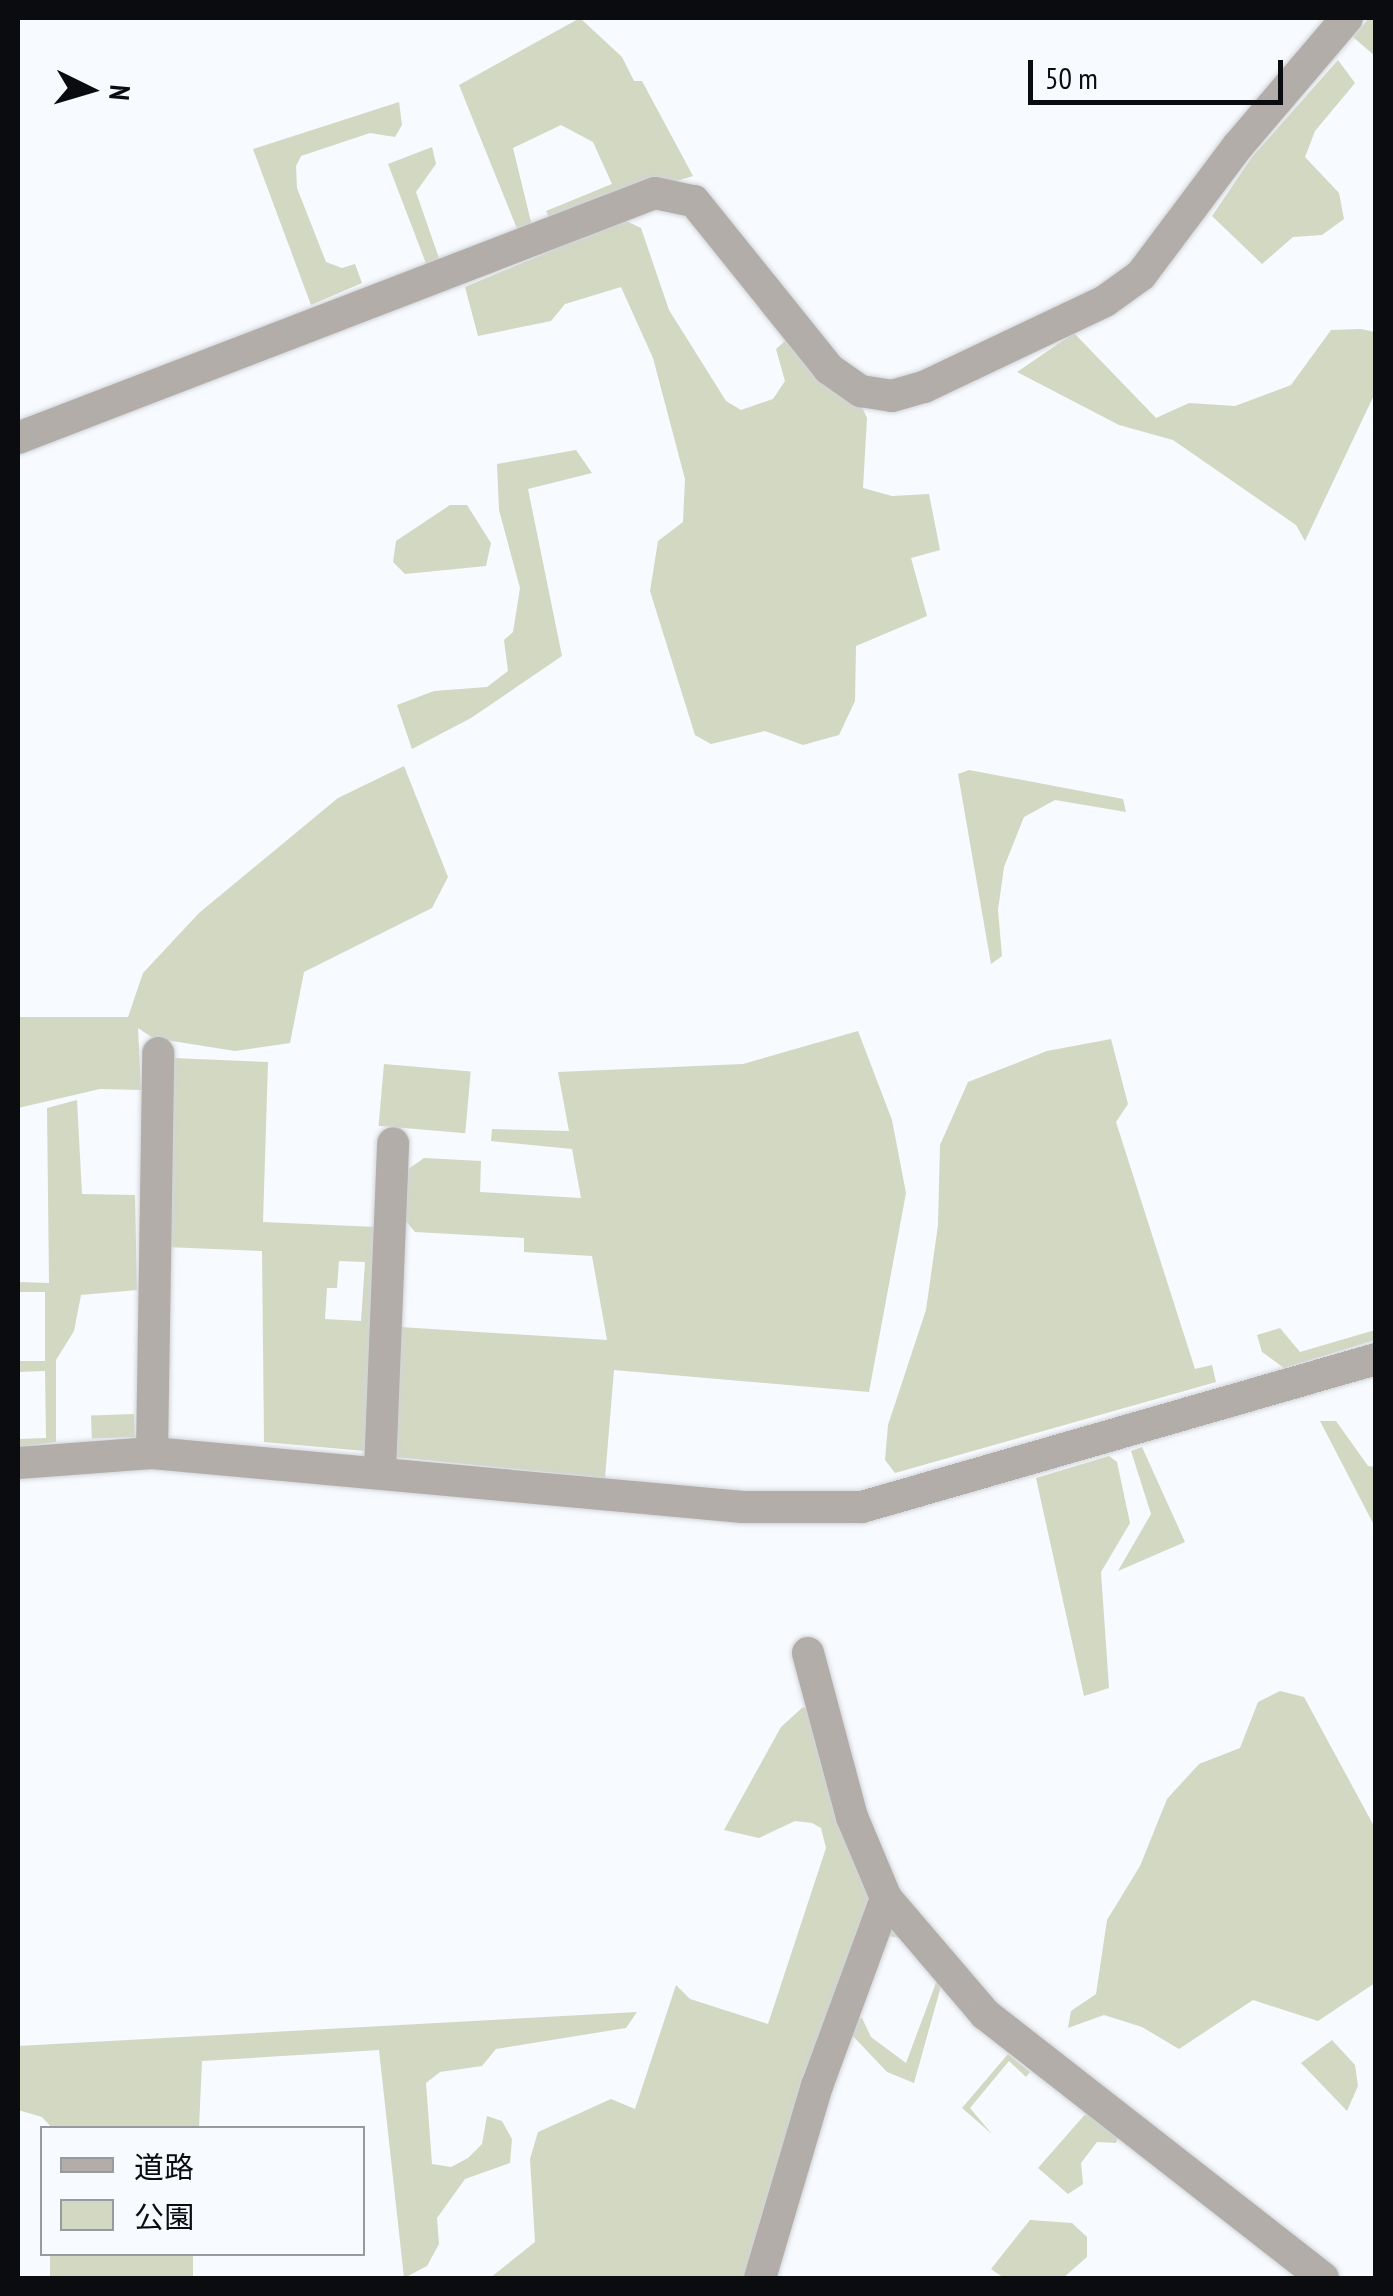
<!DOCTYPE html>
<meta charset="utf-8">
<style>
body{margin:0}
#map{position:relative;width:1393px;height:2296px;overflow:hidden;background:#f7fafe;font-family:"PT Sans Narrow","Noto Sans JP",sans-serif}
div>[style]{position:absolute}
.green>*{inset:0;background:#d3d8c3;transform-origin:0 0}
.roads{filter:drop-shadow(0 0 2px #d1d4d8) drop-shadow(0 0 2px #d1d4d8)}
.minor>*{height:32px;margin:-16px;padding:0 16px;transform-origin:16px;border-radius:16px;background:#b2ada9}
span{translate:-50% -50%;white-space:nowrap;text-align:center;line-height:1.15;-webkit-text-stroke:10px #f7fafe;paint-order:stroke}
.frame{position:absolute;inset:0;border:20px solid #0a0c0f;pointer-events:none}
.legend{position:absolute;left:40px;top:2126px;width:325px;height:130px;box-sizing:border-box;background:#f7fafe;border:2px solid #989b9e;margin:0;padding:12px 18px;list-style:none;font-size:30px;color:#0a0c0f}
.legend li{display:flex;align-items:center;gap:20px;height:50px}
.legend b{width:50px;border:2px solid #989b9e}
.north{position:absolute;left:40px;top:40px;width:100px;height:100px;-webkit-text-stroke:8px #f7fafe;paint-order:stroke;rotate:95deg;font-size:28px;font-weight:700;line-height:40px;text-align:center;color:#0a0c0f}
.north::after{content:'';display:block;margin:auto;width:35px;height:45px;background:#0a0c0f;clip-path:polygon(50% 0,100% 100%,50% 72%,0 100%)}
.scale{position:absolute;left:1028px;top:60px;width:255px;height:45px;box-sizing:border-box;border:5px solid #0a0c0f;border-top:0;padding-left:12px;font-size:30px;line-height:35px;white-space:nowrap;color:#0a0c0f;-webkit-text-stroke:8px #f7fafe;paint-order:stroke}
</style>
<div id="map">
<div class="green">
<div style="clip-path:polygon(580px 18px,622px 57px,634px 81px,642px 81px,693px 176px,550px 219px,546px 211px,612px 184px,593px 142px,561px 125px,513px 148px,532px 226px,518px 231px,459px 85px)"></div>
<div style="clip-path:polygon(1369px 18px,1375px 18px,1375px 56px,1353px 37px)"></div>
<div style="clip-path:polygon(1338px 60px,1355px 83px,1315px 131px,1305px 157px,1339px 193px,1344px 219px,1322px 235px,1293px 237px,1262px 264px,1212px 216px,1252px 157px)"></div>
<div style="clip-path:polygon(399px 102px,402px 125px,395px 137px,370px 133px,301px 156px,296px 166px,297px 188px,326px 262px,342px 268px,355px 264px,362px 283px,311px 305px,253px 149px)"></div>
<div style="clip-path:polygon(432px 147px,436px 164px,416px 192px,440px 261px,427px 266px,388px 164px)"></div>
<div style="clip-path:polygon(624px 220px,641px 228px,669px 310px,726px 401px,741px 410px,773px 399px,785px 381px,776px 349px,786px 340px,844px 369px,867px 418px,863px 488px,892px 496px,929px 494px,940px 550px,911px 558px,927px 616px,856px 646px,855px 701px,839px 735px,803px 745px,765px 731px,711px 744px,695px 735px,650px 591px,658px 541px,683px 522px,685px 479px,653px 358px,621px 287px,565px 304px,551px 321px,478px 336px,465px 287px)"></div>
<div style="clip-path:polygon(1361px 329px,1375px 332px,1375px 393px,1305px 541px,1296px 525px,1173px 440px,1119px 425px,1017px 372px,1074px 333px,1156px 418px,1189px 403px,1235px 406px,1291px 385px,1331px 330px)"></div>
<div style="clip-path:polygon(576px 450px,592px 473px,528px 489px,562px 656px,471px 718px,412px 749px,397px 705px,434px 691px,487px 687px,508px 671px,504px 640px,513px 632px,520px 588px,499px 510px,497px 464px)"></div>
<div style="clip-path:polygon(450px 505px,467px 505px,491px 543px,486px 566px,405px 574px,393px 562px,396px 541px)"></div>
<div style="clip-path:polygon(404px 766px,448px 877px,432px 908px,304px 972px,290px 1043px,235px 1051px,153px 1038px,138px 1028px,141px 1090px,100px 1089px,18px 1108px,18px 1017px,128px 1017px,143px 973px,199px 913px,338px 798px)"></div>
<div style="clip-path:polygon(969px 770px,1123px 799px,1126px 812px,1055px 800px,1024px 817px,1004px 867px,998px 910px,1002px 956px,991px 964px,958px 774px)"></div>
<div style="clip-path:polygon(858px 1031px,892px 1120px,906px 1193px,869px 1392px,614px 1370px,605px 1478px,395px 1457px,400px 1327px,607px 1340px,592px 1256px,524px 1252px,524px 1238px,415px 1232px,404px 1219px,407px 1170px,424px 1158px,481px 1161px,480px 1192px,581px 1198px,572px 1149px,491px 1141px,492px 1129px,569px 1131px,558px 1072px,743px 1064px)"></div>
<div style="clip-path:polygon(1111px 1039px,1128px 1104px,1116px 1122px,1195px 1369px,1212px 1365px,1216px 1382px,895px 1473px,885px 1460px,888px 1425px,926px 1310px,938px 1225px,940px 1145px,968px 1082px,1047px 1051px)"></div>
<div style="clip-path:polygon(evenodd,173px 1058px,268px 1062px,263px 1222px,376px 1227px,365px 1451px,264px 1442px,262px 1251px,166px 1247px,173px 1058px,339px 1261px,365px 1262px,361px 1321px,325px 1319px,327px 1288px,337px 1288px,339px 1261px)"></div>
<div style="left:384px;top:1064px;width:87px;height:62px;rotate:5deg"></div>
<div style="clip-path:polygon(77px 1100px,82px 1194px,135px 1195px,137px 1290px,81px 1295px,74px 1331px,56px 1360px,56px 1442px,18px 1447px,18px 1439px,46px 1438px,45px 1371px,18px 1372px,18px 1361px,45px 1361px,45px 1292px,18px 1292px,18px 1282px,49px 1283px,47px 1108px)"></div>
<div style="clip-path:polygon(1280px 1328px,1300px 1352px,1375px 1330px,1375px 1340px,1284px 1368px,1262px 1352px,1257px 1335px)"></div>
<div style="left:134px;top:1414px;width:23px;height:43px;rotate:88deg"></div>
<div style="clip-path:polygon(1320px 1421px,1336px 1421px,1368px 1466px,1375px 1467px,1375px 1527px)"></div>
<div style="clip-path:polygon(1142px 1447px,1185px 1542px,1118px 1571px,1151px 1514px,1131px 1451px)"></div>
<div style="clip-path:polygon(1109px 1456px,1117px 1462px,1130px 1523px,1101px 1572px,1109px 1688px,1084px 1696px,1036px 1478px)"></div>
<div style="clip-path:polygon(1280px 1691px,1304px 1697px,1375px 1828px,1375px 1983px,1318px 2021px,1253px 2000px,1179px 2049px,1142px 2027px,1104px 2015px,1068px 2028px,1071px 2011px,1096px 1994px,1107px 1920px,1140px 1866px,1167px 1799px,1199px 1764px,1240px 1748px,1258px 1702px)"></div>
<div style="clip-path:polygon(803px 1707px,813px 1714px,877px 1892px,749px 2278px,490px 2278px,535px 2242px,530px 2159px,538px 2132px,611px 2099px,635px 2109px,676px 1985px,690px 1999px,768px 2024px,826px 1848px,821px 1828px,812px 1823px,795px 1821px,759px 1838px,724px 1830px,781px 1727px)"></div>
<div style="clip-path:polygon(898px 1922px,943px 1979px,914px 2083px,887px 2072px,851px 2034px,851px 2021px,862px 2018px,871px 2037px,906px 2063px,937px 1980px,907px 1939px,881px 1935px,889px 1923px)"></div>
<div style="clip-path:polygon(637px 2012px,626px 2028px,496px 2049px,482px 2066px,440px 2072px,426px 2083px,432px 2164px,451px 2167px,468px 2158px,482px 2144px,487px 2116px,502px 2121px,512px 2139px,510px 2163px,465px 2179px,437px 2218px,439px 2244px,427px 2266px,404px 2278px,379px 2050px,202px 2061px,199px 2128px,52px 2128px,42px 2117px,18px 2110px,18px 2046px)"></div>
<div style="clip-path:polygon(1332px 2040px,1355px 2065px,1358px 2086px,1347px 2111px,1301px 2063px)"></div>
<div style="clip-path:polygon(1008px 2054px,1030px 2072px,1026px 2077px,1009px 2061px,970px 2108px,992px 2134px,962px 2108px)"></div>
<div style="clip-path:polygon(1088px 2111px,1119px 2135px,1116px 2143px,1097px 2142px,1081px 2163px,1083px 2184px,1068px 2194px,1038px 2168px)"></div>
<div style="clip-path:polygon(1030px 2220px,1072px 2223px,1087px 2237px,1087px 2257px,1063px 2278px,1004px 2278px,991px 2269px)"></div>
<div style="left:50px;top:2254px;width:143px;height:24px"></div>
</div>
<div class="roads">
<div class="minor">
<div style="left:18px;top:438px;width:682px;rotate:-21.04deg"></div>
<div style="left:655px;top:193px;width:40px;rotate:12deg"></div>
<div style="left:694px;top:201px;width:216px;rotate:51.2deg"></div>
<div style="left:829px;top:369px;width:39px;rotate:35deg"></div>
<div style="left:861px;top:391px;width:31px;rotate:9deg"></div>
<div style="left:892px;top:396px;width:33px;rotate:-16deg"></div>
<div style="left:924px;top:387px;width:200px;rotate:-25.4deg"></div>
<div style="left:1105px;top:301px;width:44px;rotate:-35.8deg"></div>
<div style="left:1141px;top:275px;width:161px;rotate:-53.1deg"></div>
<div style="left:1238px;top:146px;width:168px;rotate:-49.6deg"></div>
<div style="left:152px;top:1453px;width:400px;rotate:-89.1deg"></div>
<div style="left:18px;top:1463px;width:134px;rotate:-4.3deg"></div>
<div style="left:152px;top:1453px;width:593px;rotate:5.22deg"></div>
<div style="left:743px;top:1507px;width:119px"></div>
<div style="left:862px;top:1507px;width:535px;rotate:-16.06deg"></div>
<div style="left:380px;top:1470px;width:327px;rotate:-87.7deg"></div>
<div style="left:808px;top:1653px;width:170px;rotate:75deg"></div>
<div style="left:852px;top:1817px;width:88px;rotate:67.2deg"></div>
<div style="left:886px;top:1898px;width:153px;rotate:49.5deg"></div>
<div style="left:985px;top:2014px;width:429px;rotate:38deg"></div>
<div style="left:760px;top:2278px;width:200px;rotate:-73.5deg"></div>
<div style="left:817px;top:2086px;width:200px;rotate:-69.8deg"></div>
</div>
</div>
<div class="frame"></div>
<ul class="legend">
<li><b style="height:12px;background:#b2ada9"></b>道路</li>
<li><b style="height:28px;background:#d3d8c3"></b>公園</li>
</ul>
<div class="north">N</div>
<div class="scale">50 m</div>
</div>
